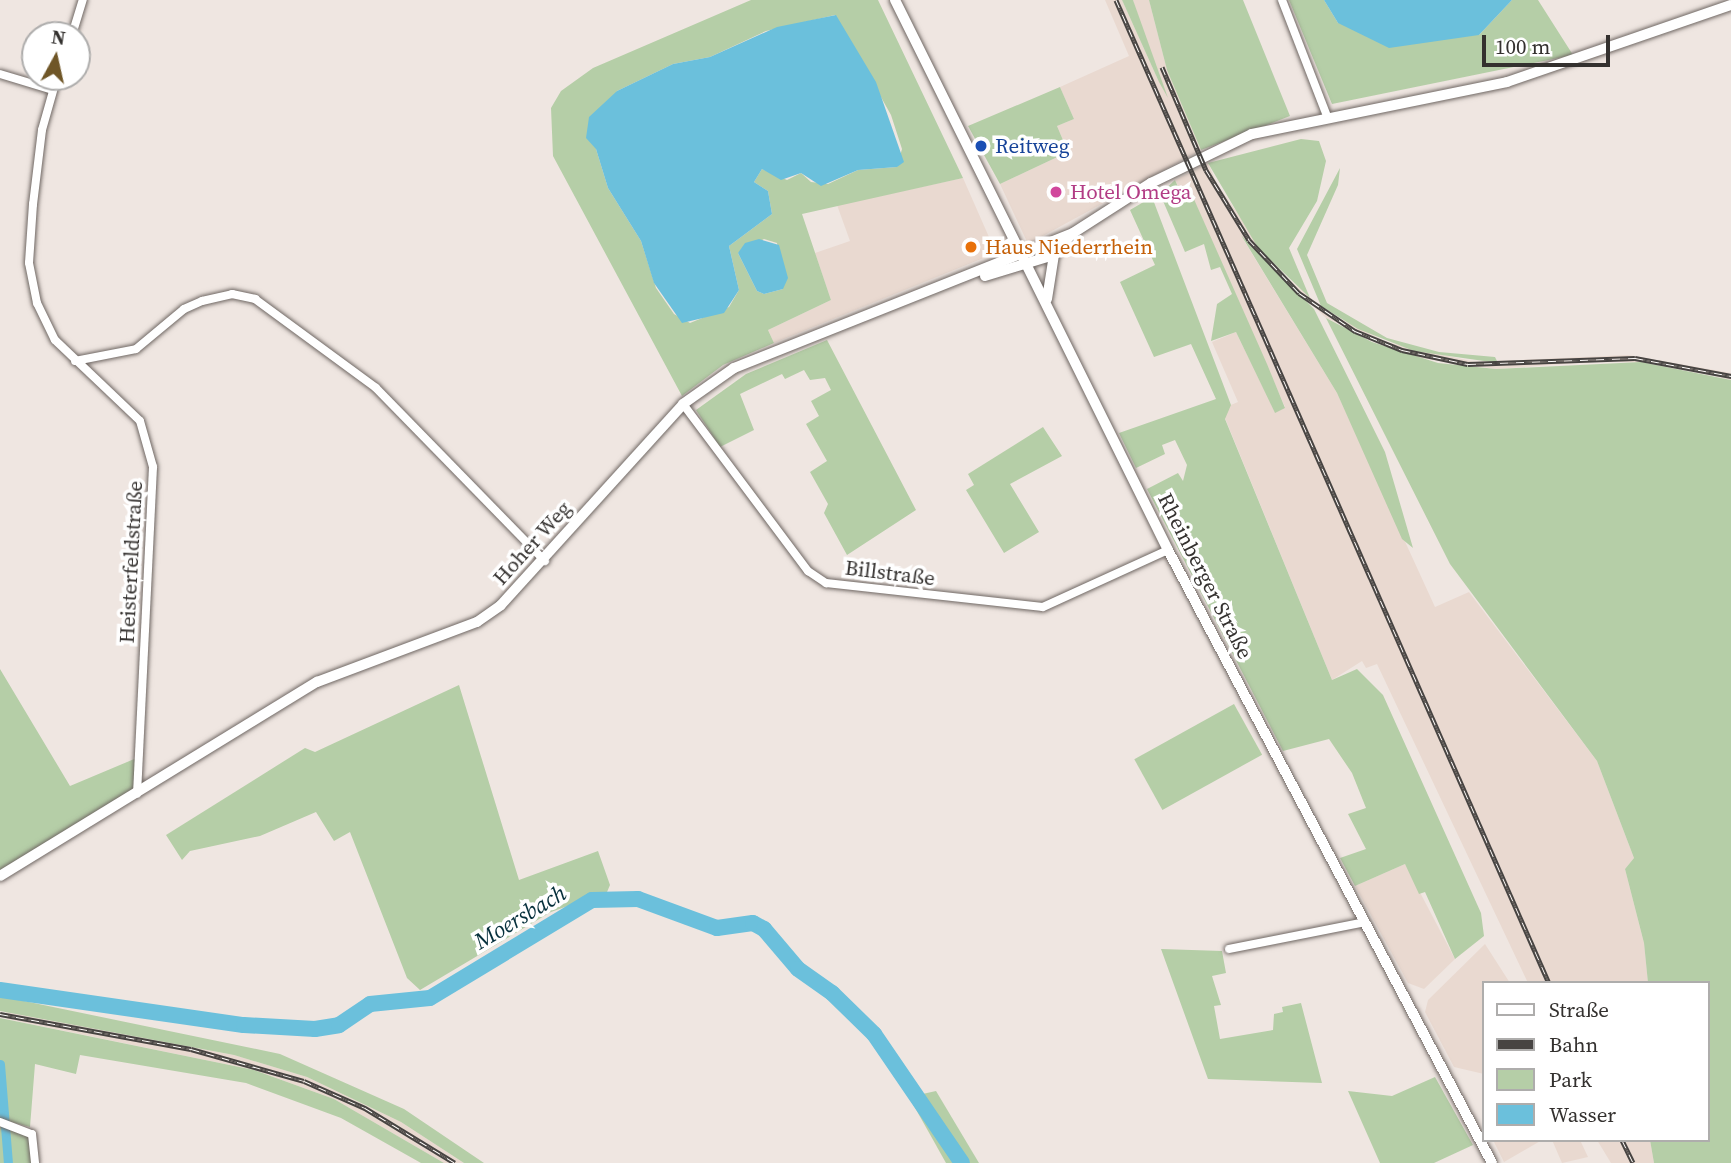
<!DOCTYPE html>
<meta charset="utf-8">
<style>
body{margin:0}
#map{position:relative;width:1731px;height:1163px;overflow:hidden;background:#efe6e1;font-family:"Source Serif 4",serif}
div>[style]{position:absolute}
.built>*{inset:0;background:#e9d9d0}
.green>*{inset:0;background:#b5cea7;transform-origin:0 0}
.water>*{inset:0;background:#6bc0dc}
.canal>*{height:9px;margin:-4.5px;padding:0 4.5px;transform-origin:4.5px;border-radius:4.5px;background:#6bc0dc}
.river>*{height:16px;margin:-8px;padding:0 8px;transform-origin:8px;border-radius:8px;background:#6bc0dc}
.roads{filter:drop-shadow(0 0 2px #6f6763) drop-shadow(0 0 2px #6f6763)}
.minor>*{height:8px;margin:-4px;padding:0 4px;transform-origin:4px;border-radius:4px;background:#fff}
.secondary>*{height:10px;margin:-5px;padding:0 5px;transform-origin:5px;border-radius:5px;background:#fff}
.rail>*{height:5px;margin-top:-2.5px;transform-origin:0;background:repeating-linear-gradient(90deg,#fff 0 8px,#474442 0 16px);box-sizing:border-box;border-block:2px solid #474442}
.dots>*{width:19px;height:19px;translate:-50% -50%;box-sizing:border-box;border:4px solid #fff;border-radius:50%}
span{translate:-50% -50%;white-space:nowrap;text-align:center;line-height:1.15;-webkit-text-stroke:7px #fff;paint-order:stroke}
.transit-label{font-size:21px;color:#164399}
.left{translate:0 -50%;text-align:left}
.hotel-label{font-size:21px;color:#b23c85}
.food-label{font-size:21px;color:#c56008}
.street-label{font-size:21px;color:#34312f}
.water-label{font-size:23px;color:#052f3b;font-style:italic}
.legend{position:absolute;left:1482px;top:981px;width:228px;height:161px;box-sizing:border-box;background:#fff;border:2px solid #aeadac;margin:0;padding:9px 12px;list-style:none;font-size:21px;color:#34312f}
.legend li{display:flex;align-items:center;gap:14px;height:35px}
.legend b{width:35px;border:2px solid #aeadac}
.north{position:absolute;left:21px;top:21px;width:70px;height:70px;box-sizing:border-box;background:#fff;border:2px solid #aeadac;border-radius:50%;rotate:8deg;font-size:19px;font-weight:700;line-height:28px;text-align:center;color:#34312f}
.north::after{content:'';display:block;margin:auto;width:24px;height:32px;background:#6f5627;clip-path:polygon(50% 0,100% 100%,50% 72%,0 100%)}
.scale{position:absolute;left:1482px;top:35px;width:128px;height:32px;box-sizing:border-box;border:4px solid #34312f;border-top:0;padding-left:9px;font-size:21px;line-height:24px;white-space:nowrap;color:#34312f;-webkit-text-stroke:5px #fff;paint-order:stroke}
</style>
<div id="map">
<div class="built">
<div style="clip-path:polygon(1105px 0,1122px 0,1159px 82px,1133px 0,1149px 0,1167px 70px,1201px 150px,1028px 244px,1000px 184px,1068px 152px,1057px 126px,1074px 119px,1060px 87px,1129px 56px)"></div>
<div style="clip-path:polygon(1208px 163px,1217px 184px,1277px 269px,1327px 312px,1386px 342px,1475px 362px,1628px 355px,1731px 373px,1731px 380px,1664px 364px,1604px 361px,1496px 369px,1413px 357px,1326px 318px,1243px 239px,1337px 393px,1435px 607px,1469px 592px,1597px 761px,1634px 858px,1625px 869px,1644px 943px,1648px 983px,1528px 983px,1377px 664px,1366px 668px,1362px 661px,1332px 680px,1225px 418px,1226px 407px,1238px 402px,1212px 342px,1236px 332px,1275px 412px,1285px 407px,1193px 198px,1185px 200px,1175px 180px)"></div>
<div style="clip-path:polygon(963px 178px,996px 253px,774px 343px,768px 330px,831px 300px,815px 253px,850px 241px,837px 205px)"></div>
<div style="clip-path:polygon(1405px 864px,1455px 959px,1424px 989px,1408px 983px,1355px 886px)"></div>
<div style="clip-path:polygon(1485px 944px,1510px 983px,1484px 983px,1484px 1074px,1454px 1067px,1425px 1012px,1428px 1000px)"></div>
<div style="clip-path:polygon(6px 1012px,234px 1055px,307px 1077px,401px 1122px,464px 1163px,444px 1163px,334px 1099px,254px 1070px,7px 1019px)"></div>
<div style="clip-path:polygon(1493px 1140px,1542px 1140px,1504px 1162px)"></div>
<div style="clip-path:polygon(1552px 1140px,1580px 1140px,1588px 1157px,1562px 1163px)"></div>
<div style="clip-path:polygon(1597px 1140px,1650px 1140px,1654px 1163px,1611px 1163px)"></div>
</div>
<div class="green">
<div style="clip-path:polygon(evenodd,751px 0,878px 0,963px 178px,802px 214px,831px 300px,768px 330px,774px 343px,723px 365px,682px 396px,553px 156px,551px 108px,561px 91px,593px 68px,751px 0,835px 15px,891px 115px,902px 149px,897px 167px,858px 170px,828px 184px,811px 182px,801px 173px,787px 180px,762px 169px,754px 182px,768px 191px,772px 214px,729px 246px,739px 290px,729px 307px,690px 323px,674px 314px,656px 288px,641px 241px,608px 188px,596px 149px,617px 91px,673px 64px,710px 57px,766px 31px,835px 15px,751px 0,764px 239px,777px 243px,783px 289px,764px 294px,757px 291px,738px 253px,764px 239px)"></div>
<div style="clip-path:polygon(1122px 0,1133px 0,1168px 98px,1159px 82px)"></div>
<div style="clip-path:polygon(1149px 0,1243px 0,1290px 116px,1201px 150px,1167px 70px)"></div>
<div style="clip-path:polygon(1289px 0,1324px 0,1338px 23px,1479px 35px,1512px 0,1538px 0,1573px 55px,1332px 104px)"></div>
<div style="clip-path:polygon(1060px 87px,1074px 119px,1057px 126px,1068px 152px,1000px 184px,968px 126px)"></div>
<div style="clip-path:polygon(1301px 139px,1319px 141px,1326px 161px,1317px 201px,1289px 248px,1310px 298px,1258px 248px,1208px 163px)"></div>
<div style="clip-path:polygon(1340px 168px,1338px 185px,1307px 255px,1327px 303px,1387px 338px,1439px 352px,1495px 357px,1498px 363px,1414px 351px,1358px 329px,1321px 306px,1297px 249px)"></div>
<div style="clip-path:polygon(1175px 180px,1184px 200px,1193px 197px,1267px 364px,1285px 408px,1275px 413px,1236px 332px,1211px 341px,1217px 304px,1232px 294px,1220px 267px,1211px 270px,1204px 244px,1185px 252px,1160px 194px)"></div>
<div style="clip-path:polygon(1152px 197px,1231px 405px,1225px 419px,1332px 680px,1357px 669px,1383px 695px,1481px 913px,1484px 936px,1455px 959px,1425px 892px,1419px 894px,1405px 864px,1355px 886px,1340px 858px,1366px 849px,1348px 814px,1366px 808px,1352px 773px,1329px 739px,1283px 751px,1147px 489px,1178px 473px,1183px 481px,1187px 465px,1175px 440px,1162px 445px,1165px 454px,1136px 468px,1119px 433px,1216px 399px,1191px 344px,1154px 357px,1120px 282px,1155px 265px,1130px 210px)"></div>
<div style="clip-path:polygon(1241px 235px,1314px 309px,1385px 452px,1413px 548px,1402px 539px,1337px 393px)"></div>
<div style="clip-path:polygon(1326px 318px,1372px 342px,1438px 363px,1496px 369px,1641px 362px,1731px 380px,1731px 1163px,1654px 1163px,1650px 1140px,1708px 1140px,1708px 983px,1648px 983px,1644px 943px,1625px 869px,1634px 858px,1597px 761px,1450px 564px)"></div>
<div style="clip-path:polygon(827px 340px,916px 510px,847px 555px,824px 513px,828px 504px,810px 472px,827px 461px,806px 424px,819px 416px,811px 401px,831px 390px,825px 378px,810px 380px,804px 370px,785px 379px,782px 374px,740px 394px,754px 430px,720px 447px,696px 410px,746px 374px)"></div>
<div style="clip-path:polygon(1043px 427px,1062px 456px,1010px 484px,1039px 532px,1004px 553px,966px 490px,974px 485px,968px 474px)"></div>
<div style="clip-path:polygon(0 669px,70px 786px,139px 757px,137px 794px,0 876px)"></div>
<div style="clip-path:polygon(459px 685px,519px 880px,598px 851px,610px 885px,607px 892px,551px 912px,420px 990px,407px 978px,350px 832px,334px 841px,316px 812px,260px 836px,190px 851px,182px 860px,166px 835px,305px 748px,315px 752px)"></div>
<div style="left:1234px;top:704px;width:58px;height:114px;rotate:61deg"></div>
<div style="clip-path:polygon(1161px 949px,1222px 951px,1226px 973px,1212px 976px,1221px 1005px,1214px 1006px,1220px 1039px,1273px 1030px,1274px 1014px,1283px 1012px,1282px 1007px,1301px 1003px,1322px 1083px,1208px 1079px)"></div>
<div style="clip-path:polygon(0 996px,280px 1054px,404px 1109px,484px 1163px,464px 1163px,401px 1122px,307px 1077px,234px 1055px,0 1011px)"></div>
<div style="clip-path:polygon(0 1018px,254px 1070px,334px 1099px,444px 1163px,421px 1163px,341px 1118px,246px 1083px,80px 1055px,76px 1074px,35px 1064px,30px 1127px,0 1119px)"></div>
<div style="clip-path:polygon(1435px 1077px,1473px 1145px,1434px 1163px,1380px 1163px,1348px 1091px,1392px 1096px)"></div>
<div style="clip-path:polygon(936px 1091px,979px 1163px,946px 1163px,909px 1097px)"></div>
<div style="clip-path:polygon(0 1126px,29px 1134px,31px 1163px,0 1163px)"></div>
</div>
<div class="water">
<div style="clip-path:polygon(1324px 0,1512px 0,1479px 35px,1389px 48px,1338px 23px)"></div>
<div style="clip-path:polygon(836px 15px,876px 82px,904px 162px,897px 167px,858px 170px,821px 186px,801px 173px,781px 180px,762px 169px,754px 182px,768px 191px,772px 214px,729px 246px,739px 290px,724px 313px,682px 323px,654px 283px,641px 241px,608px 188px,596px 149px,586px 138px,589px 117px,617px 91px,673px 64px,710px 57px,777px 27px)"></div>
<div style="clip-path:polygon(759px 239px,779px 245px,788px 278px,783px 289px,764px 294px,757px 291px,738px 253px,745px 243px)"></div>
</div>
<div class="canal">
<div style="left:0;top:1064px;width:99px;rotate:85.4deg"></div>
</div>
<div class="river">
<div style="left:0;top:990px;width:246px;rotate:8.2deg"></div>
<div style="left:244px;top:1025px;width:71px;rotate:3.2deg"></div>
<div style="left:315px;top:1029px;width:24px;rotate:-9deg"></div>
<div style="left:339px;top:1025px;width:37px;rotate:-34deg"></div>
<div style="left:370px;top:1004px;width:60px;rotate:-5.7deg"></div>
<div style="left:430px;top:998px;width:189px;rotate:-31.2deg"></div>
<div style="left:592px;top:900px;width:46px;rotate:-1.2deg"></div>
<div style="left:638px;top:899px;width:84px;rotate:20.2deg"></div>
<div style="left:717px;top:928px;width:36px;rotate:-8deg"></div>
<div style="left:753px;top:923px;width:13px;rotate:29deg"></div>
<div style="left:764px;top:929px;width:52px;rotate:49.6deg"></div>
<div style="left:798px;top:969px;width:42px;rotate:35.2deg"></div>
<div style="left:832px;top:993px;width:59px;rotate:44.3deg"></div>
<div style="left:874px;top:1034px;width:156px;rotate:55.7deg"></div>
</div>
<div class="roads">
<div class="minor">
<div style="left:1282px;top:0;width:124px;rotate:68.8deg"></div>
<div style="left:72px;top:35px;width:37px;rotate:-73deg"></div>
<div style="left:0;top:74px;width:55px;rotate:16.8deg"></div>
<div style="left:57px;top:77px;width:55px;rotate:105.8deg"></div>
<div style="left:42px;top:130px;width:75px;rotate:96.9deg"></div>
<div style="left:33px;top:204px;width:59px;rotate:93.9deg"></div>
<div style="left:29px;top:263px;width:41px;rotate:78.7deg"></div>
<div style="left:37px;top:303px;width:41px;rotate:64.1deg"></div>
<div style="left:55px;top:340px;width:117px;rotate:43.6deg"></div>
<div style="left:140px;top:421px;width:48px;rotate:74.2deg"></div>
<div style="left:153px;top:467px;width:327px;rotate:92.8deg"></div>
<div style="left:75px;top:361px;width:62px;rotate:-11.1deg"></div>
<div style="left:136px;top:349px;width:62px;rotate:-39.8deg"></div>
<div style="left:184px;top:309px;width:20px;rotate:-24deg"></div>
<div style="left:202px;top:301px;width:31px;rotate:-13deg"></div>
<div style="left:232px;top:294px;width:24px;rotate:12deg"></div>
<div style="left:255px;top:299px;width:150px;rotate:36.3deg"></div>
<div style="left:376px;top:388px;width:242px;rotate:45.7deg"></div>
<div style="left:683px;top:404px;width:209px;rotate:53.2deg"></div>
<div style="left:808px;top:571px;width:22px;rotate:34deg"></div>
<div style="left:826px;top:583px;width:218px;rotate:6.3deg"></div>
<div style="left:1043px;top:607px;width:137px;rotate:-24.5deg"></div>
<div style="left:1229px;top:949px;width:139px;rotate:-11.2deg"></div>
<div style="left:0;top:1122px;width:34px;rotate:21deg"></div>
<div style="left:32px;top:1134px;width:29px;rotate:84deg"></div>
</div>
<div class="secondary">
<div style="left:895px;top:0;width:614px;rotate:63.6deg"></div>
<div style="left:1168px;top:550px;width:693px;rotate:62.14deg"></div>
<div style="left:985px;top:276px;width:72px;rotate:-16.9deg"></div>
<div style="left:1054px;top:255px;width:26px;rotate:-50deg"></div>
<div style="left:1047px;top:299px;width:45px;rotate:-81deg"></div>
<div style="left:0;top:876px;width:372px;rotate:-31.5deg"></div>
<div style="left:317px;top:682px;width:171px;rotate:-20.6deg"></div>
<div style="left:477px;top:622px;width:29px;rotate:-35deg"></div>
<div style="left:501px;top:605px;width:271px;rotate:-47.8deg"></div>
<div style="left:683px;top:404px;width:62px;rotate:-35.2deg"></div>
<div style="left:734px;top:368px;width:365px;rotate:-21.7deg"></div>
<div style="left:1073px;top:233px;width:93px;rotate:-32.7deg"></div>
<div style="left:1151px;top:183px;width:112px;rotate:-25.9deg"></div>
<div style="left:1252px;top:134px;width:260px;rotate:-11.5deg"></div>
<div style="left:1507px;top:82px;width:237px;rotate:-19deg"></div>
</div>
</div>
<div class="rail">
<div style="left:1116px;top:0;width:1074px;rotate:66.23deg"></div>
<div style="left:1162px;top:67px;width:112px;rotate:66.9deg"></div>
<div style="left:1206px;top:170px;width:82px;rotate:58.4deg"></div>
<div style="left:1249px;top:240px;width:73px;rotate:46.7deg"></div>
<div style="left:1299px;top:293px;width:68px;rotate:34.2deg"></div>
<div style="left:1355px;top:331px;width:51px;rotate:22deg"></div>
<div style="left:1402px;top:350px;width:67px;rotate:12deg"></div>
<div style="left:1468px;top:364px;width:167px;rotate:-2.1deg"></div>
<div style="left:1635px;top:358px;width:98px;rotate:10.6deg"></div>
<div style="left:0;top:1014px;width:194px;rotate:10.4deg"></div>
<div style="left:191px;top:1049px;width:117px;rotate:15.8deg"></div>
<div style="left:304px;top:1081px;width:67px;rotate:23.9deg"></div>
<div style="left:365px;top:1108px;width:105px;rotate:31.4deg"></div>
<div style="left:1622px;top:1140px;width:25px;rotate:64deg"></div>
</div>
<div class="dots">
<div style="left:981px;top:146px;background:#1a4fb4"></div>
<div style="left:1056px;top:192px;background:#d1479c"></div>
<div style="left:971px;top:247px;background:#e8710a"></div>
</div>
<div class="transit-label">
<span class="left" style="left:995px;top:146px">Reitweg</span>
</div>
<div class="hotel-label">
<span class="left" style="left:1070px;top:192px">Hotel Omega</span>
</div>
<div class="food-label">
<span class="left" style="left:985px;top:247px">Haus Niederrhein</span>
</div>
<div class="street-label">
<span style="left:532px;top:543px;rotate:-48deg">Hoher Weg</span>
<span style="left:131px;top:562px;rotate:-87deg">Heisterfeldstraße</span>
<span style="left:890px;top:573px;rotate:7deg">Billstraße</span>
<span style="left:1205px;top:576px;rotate:63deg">Rheinberger Straße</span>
</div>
<div class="water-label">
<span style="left:520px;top:917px;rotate:-31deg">Moersbach</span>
</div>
<ul class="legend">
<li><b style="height:9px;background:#fff"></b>Straße</li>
<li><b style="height:9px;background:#474442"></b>Bahn</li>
<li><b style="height:19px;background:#b5cea7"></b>Park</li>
<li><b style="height:19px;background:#6bc0dc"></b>Wasser</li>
</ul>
<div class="north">N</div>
<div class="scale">100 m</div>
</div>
